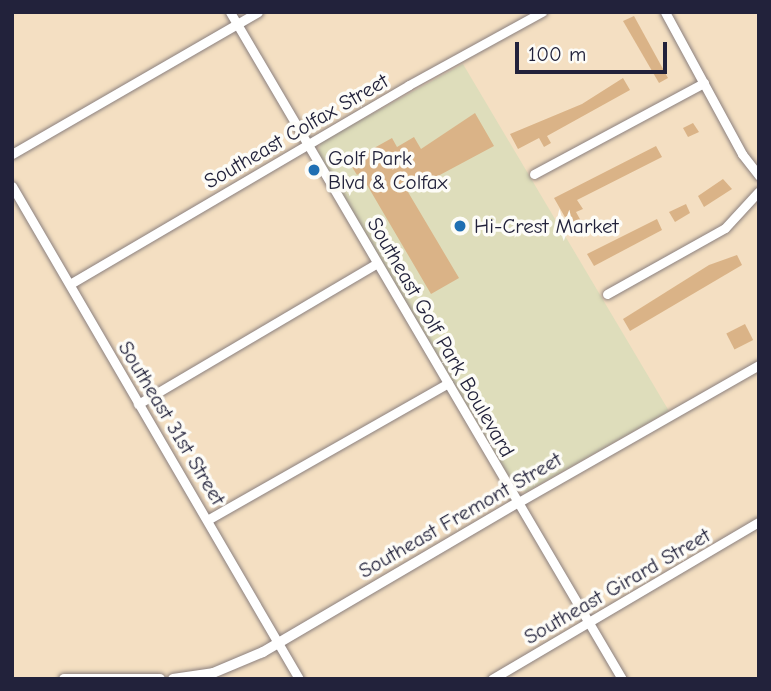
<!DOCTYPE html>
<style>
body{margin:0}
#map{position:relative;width:771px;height:691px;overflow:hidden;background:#f4dfc2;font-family:"Comic Neue",sans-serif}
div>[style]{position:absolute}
.built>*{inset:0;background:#deddbb}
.building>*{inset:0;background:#dab387;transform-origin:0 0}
.path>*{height:2px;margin-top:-1px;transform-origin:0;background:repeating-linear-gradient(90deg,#8b807e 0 5px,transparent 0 10px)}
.roads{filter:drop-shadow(0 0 2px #8b807e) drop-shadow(0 0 2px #8b807e)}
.minor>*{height:9px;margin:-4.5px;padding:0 4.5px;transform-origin:4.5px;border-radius:4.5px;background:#fff}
.tertiary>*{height:10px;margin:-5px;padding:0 5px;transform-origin:5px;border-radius:5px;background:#fff}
.dots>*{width:19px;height:19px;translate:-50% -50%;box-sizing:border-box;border:4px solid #fdfcf7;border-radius:50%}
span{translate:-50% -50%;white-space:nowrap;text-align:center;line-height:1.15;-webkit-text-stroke:7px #fdfcf7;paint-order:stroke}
.street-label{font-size:21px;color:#22223b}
.poi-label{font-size:21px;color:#22223b}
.left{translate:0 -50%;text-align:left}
.frame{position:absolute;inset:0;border:14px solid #22223b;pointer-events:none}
.scale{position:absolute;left:515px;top:42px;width:152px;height:32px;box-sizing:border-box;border:4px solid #22223b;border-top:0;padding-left:9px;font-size:21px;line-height:24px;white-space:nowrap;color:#22223b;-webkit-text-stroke:5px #fdfcf7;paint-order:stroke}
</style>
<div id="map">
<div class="built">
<div style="clip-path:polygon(463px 64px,669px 411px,526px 492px,516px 489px,318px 153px,321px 142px)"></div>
</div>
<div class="building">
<div style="clip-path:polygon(634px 16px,668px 78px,659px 83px,623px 21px)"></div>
<div style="clip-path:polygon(623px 78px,630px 90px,547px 136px,551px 143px,544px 147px,539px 138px,518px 149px,510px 134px,582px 104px)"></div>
<div style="clip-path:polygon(475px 113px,494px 146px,408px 192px,459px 278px,431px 294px,360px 173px,357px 175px,349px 162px,392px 138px,397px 147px,414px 137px,421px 149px)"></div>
<div style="clip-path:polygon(693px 123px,699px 132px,688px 137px,683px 128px)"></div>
<div style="clip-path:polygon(656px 146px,662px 157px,577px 200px,583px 209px,576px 212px,581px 221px,570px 226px,554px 198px)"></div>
<div style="clip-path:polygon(723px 179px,732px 189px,704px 207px,698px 196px)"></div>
<div style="clip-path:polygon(686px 204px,690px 213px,675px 222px,669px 212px)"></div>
<div style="clip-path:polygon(657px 219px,662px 230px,594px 266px,587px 254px)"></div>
<div style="clip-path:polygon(737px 255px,742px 265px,630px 331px,623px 319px,709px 265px)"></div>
<div style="left:745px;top:324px;width:18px;height:21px;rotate:63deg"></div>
</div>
<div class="path">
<div style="left:12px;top:13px;width:1px;rotate:-45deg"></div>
</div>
<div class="roads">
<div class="minor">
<div style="left:230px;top:12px;width:774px;rotate:59.56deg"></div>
<div style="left:665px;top:12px;width:162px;rotate:61.5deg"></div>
<div style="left:742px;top:154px;width:28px;rotate:52deg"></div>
<div style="left:12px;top:154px;width:284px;rotate:-30deg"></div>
<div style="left:534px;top:174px;width:193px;rotate:-28.2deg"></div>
<div style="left:12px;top:186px;width:570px;rotate:59.79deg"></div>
<div style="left:70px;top:284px;width:393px;rotate:-30.4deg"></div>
<div style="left:409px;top:85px;width:152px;rotate:-28.8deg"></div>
<div style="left:607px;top:294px;width:135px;rotate:-29.2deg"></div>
<div style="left:725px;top:228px;width:50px;rotate:-47.4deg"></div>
<div style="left:138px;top:404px;width:277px;rotate:-30.5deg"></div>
<div style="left:517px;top:503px;width:279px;rotate:-29.7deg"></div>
<div style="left:209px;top:519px;width:275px;rotate:-29.6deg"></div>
<div style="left:492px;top:679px;width:310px;rotate:-30.5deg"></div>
</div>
<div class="tertiary">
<div style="left:64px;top:679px;width:96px"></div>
<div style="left:173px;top:679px;width:40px;rotate:-8.5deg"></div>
<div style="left:213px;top:673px;width:54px;rotate:-22.8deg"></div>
<div style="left:263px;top:652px;width:294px;rotate:-30.4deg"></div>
</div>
</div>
<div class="dots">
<div style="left:314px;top:170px;background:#1f6fb2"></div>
<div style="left:460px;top:226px;background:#1f6fb2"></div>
</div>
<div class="street-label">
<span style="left:296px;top:131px;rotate:-30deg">Southeast Colfax Street</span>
<span style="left:441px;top:337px;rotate:60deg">Southeast Golf Park Boulevard</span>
<span style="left:172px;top:423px;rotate:59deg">Southeast 31st Street</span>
<span style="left:460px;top:515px;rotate:-30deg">Southeast Fremont Street</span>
<span style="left:617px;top:586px;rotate:-30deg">Southeast Girard Street</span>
</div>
<div class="poi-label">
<span class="left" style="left:328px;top:170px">Golf Park<br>Blvd &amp; Colfax</span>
<span class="left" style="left:474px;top:226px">Hi-Crest Market</span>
</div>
<div class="frame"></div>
<div class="scale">100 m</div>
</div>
